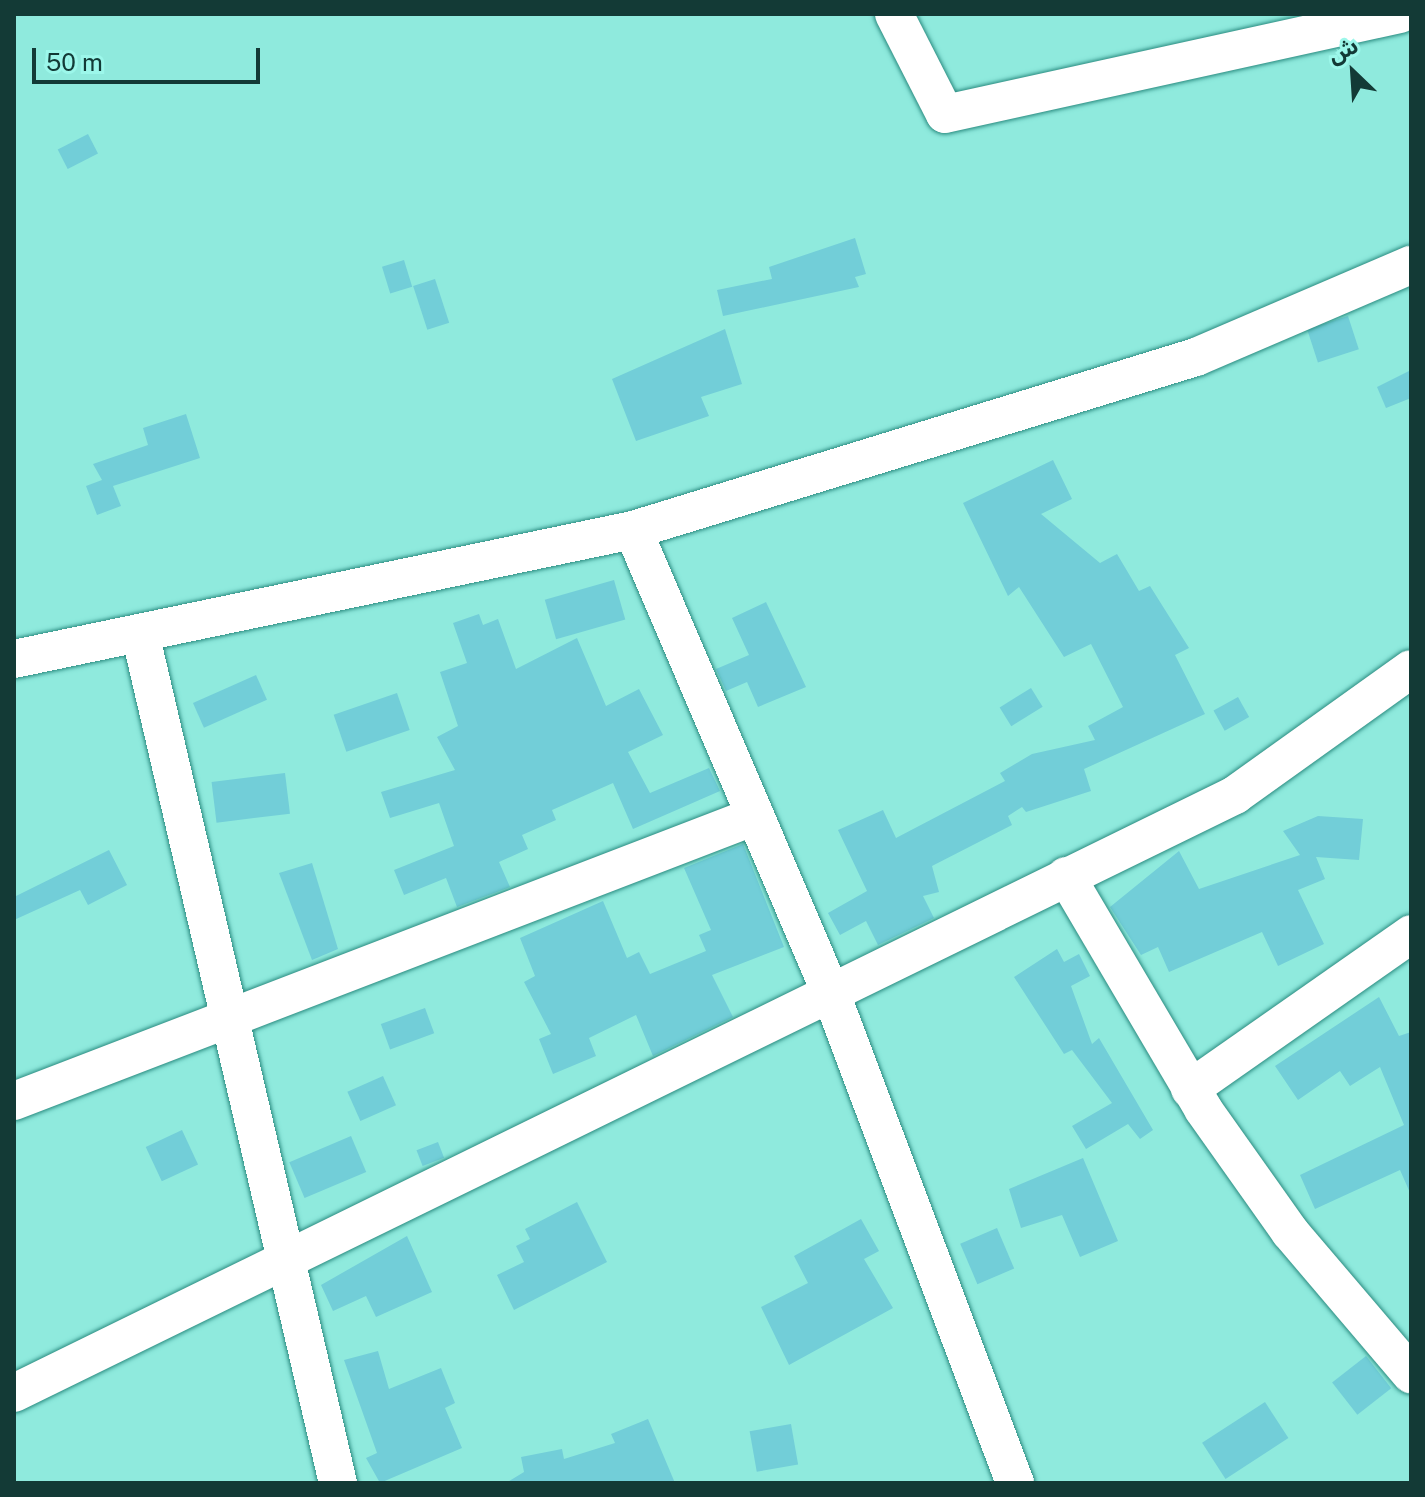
<!DOCTYPE html>
<meta charset="utf-8">
<style>
body{margin:0}
#map{position:relative;width:1425px;height:1497px;overflow:hidden;background:#8feadd;font-family:"Public Sans","Noto Sans Arabic",sans-serif}
div>[style]{position:absolute}
.building>*{inset:0;background:#72ced8;transform-origin:0 0}
.roads{filter:drop-shadow(0 0 2px #2a8b80) drop-shadow(0 0 2px #2a8b80)}
.minor>*{height:38px;margin:-19px;padding:0 19px;transform-origin:19px;border-radius:19px;background:#fff}
span{translate:-50% -50%;white-space:nowrap;text-align:center;line-height:1.15;-webkit-text-stroke:8px #9cf7ea;paint-order:stroke}
.frame{position:absolute;inset:0;border:16px solid #133a36;pointer-events:none}
.north{position:absolute;left:1313px;top:32px;width:80px;height:80px;-webkit-text-stroke:6px #9cf7ea;paint-order:stroke;rotate:335deg;font-size:22px;font-weight:700;line-height:32px;text-align:center;color:#133a36}
.north::after{content:'';display:block;margin:auto;width:28px;height:36px;background:#133a36;clip-path:polygon(50% 0,100% 100%,50% 72%,0 100%)}
.scale{position:absolute;left:32px;top:48px;width:228px;height:36px;box-sizing:border-box;border:4px solid #133a36;border-top:0;padding-left:10px;font-size:24px;line-height:28px;white-space:nowrap;color:#133a36;-webkit-text-stroke:6px #9cf7ea;paint-order:stroke}
</style>
<div id="map">
<div class="building">
<div style="left:88px;top:134px;width:22px;height:34px;rotate:63deg"></div>
<div style="clip-path:polygon(855px 238px,866px 274px,855px 277px,859px 287px,723px 316px,717px 290px,772px 279px,769px 267px)"></div>
<div style="left:404px;top:260px;width:28px;height:23px;rotate:73deg"></div>
<div style="left:435px;top:279px;width:46px;height:23px;rotate:72deg"></div>
<div style="left:1348px;top:316px;width:35px;height:43px;rotate:72deg"></div>
<div style="clip-path:polygon(725px 329px,742px 384px,701px 397px,709px 416px,636px 441px,612px 379px)"></div>
<div style="clip-path:polygon(1411px 370px,1411px 398px,1386px 408px,1377px 387px)"></div>
<div style="clip-path:polygon(186px 414px,200px 458px,113px 486px,121px 506px,97px 515px,86px 486px,102px 480px,93px 464px,148px 445px,143px 428px)"></div>
<div style="clip-path:polygon(1053px 460px,1072px 499px,1041px 514px,1100px 563px,1117px 554px,1139px 591px,1150px 586px,1189px 648px,1175px 655px,1205px 714px,1084px 769px,1091px 791px,1026px 812px,1022px 807px,1008px 816px,1012px 825px,932px 866px,939px 892px,923px 896px,934px 918px,878px 945px,866px 921px,840px 935px,828px 913px,867px 891px,838px 830px,883px 810px,896px 838px,1005px 781px,1000px 773px,1032px 754px,1095px 740px,1088px 726px,1123px 707px,1091px 644px,1064px 657px,1019px 587px,1008px 596px,963px 503px)"></div>
<div style="left:614px;top:580px;width:41px;height:72px;rotate:74deg"></div>
<div style="clip-path:polygon(766px 602px,806px 687px,758px 707px,747px 682px,726px 691px,716px 669px,749px 655px,732px 618px)"></div>
<div style="clip-path:polygon(479px 614px,483px 625px,498px 619px,516px 669px,577px 638px,606px 706px,639px 689px,663px 735px,628px 752px,650px 793px,709px 768px,720px 791px,633px 829px,613px 783px,552px 810px,556px 820px,522px 835px,528px 849px,499px 862px,510px 887px,457px 907px,446px 878px,404px 895px,394px 870px,454px 846px,439px 803px,390px 818px,381px 792px,455px 770px,437px 737px,458px 726px,440px 672px,467px 663px,453px 623px)"></div>
<div style="left:256px;top:675px;width:27px;height:69px;rotate:66deg"></div>
<div style="left:1031px;top:688px;width:22px;height:37px;rotate:58deg"></div>
<div style="left:397px;top:693px;width:39px;height:67px;rotate:71deg"></div>
<div style="left:1238px;top:697px;width:23px;height:28px;rotate:61deg"></div>
<div style="left:285px;top:773px;width:41px;height:74px;rotate:83deg"></div>
<div style="clip-path:polygon(1318px 816px,1363px 819px,1359px 860px,1316px 857px,1325px 879px,1298px 890px,1324px 944px,1278px 966px,1262px 932px,1169px 972px,1158px 947px,1141px 955px,1110px 907px,1179px 851px,1199px 889px,1300px 855px,1283px 831px)"></div>
<div style="clip-path:polygon(743px 844px,784px 947px,712px 975px,733px 1017px,653px 1056px,636px 1015px,589px 1038px,596px 1056px,553px 1074px,539px 1039px,551px 1034px,524px 982px,535px 976px,520px 938px,603px 901px,627px 958px,639px 952px,650px 974px,706px 951px,699px 935px,711px 930px,684px 868px)"></div>
<div style="clip-path:polygon(109px 850px,127px 885px,88px 905px,80px 890px,14px 920px,14px 897px)"></div>
<div style="clip-path:polygon(312px 863px,338px 949px,312px 960px,279px 873px)"></div>
<div style="clip-path:polygon(1057px 949px,1064px 962px,1079px 954px,1090px 976px,1071px 986px,1092px 1044px,1099px 1038px,1153px 1130px,1140px 1139px,1128px 1124px,1086px 1149px,1072px 1126px,1112px 1103px,1072px 1050px,1064px 1054px,1014px 977px)"></div>
<div style="clip-path:polygon(1379px 997px,1399px 1036px,1411px 1032px,1411px 1195px,1400px 1170px,1315px 1209px,1300px 1175px,1404px 1125px,1380px 1067px,1350px 1086px,1340px 1071px,1298px 1100px,1275px 1066px)"></div>
<div style="left:425px;top:1008px;width:27px;height:47px;rotate:70deg"></div>
<div style="left:383px;top:1076px;width:32px;height:39px;rotate:66deg"></div>
<div style="left:182px;top:1130px;width:38px;height:40px;rotate:65deg"></div>
<div style="left:351px;top:1136px;width:39px;height:67px;rotate:67deg"></div>
<div style="left:438px;top:1142px;width:17px;height:23px;rotate:69deg"></div>
<div style="clip-path:polygon(1083px 1158px,1118px 1241px,1080px 1257px,1062px 1215px,1021px 1228px,1009px 1189px)"></div>
<div style="clip-path:polygon(577px 1202px,607px 1262px,514px 1310px,497px 1275px,524px 1262px,516px 1246px,530px 1239px,525px 1229px)"></div>
<div style="clip-path:polygon(861px 1219px,879px 1251px,864px 1259px,893px 1308px,789px 1365px,761px 1307px,808px 1283px,794px 1256px)"></div>
<div style="left:997px;top:1228px;width:44px;height:40px;rotate:67deg"></div>
<div style="clip-path:polygon(407px 1236px,432px 1292px,376px 1317px,366px 1296px,333px 1311px,321px 1285px)"></div>
<div style="clip-path:polygon(378px 1351px,389px 1389px,441px 1368px,455px 1403px,445px 1408px,462px 1448px,380px 1483px,366px 1458px,377px 1453px,344px 1360px)"></div>
<div style="left:1366px;top:1356px;width:41px;height:43px;rotate:52deg"></div>
<div style="left:1265px;top:1402px;width:43px;height:75px;rotate:57deg"></div>
<div style="clip-path:polygon(648px 1419px,675px 1483px,506px 1483px,524px 1472px,521px 1457px,562px 1449px,564px 1459px,615px 1443px,611px 1434px)"></div>
<div style="left:791px;top:1424px;width:41px;height:42px;rotate:80deg"></div>
</div>
<div class="roads">
<div class="minor">
<div style="left:894px;top:14px;width:112px;rotate:63deg"></div>
<div style="left:945px;top:114px;width:466px;rotate:-12.4deg"></div>
<div style="left:633px;top:530px;width:501px;rotate:66.86deg"></div>
<div style="left:830px;top:991px;width:526px;rotate:69.39deg"></div>
<div style="left:140px;top:633px;width:873px;rotate:76.89deg"></div>
<div style="left:14px;top:659px;width:632px;rotate:-11.77deg"></div>
<div style="left:633px;top:530px;width:589px;rotate:-17.08deg"></div>
<div style="left:1196px;top:357px;width:234px;rotate:-23.2deg"></div>
<div style="left:1066px;top:876px;width:270px;rotate:59.5deg"></div>
<div style="left:1203px;top:1109px;width:151px;rotate:54.7deg"></div>
<div style="left:1290px;top:1232px;width:187px;rotate:49.6deg"></div>
<div style="left:1190px;top:1089px;width:270px;rotate:-35deg"></div>
<div style="left:14px;top:1101px;width:794px;rotate:-21.04deg"></div>
<div style="left:14px;top:1393px;width:1360px;rotate:-26.09deg"></div>
<div style="left:1235px;top:795px;width:216px;rotate:-35.6deg"></div>
</div>
</div>
<div class="frame"></div>
<div class="north">ش</div>
<div class="scale">50 m</div>
</div>
